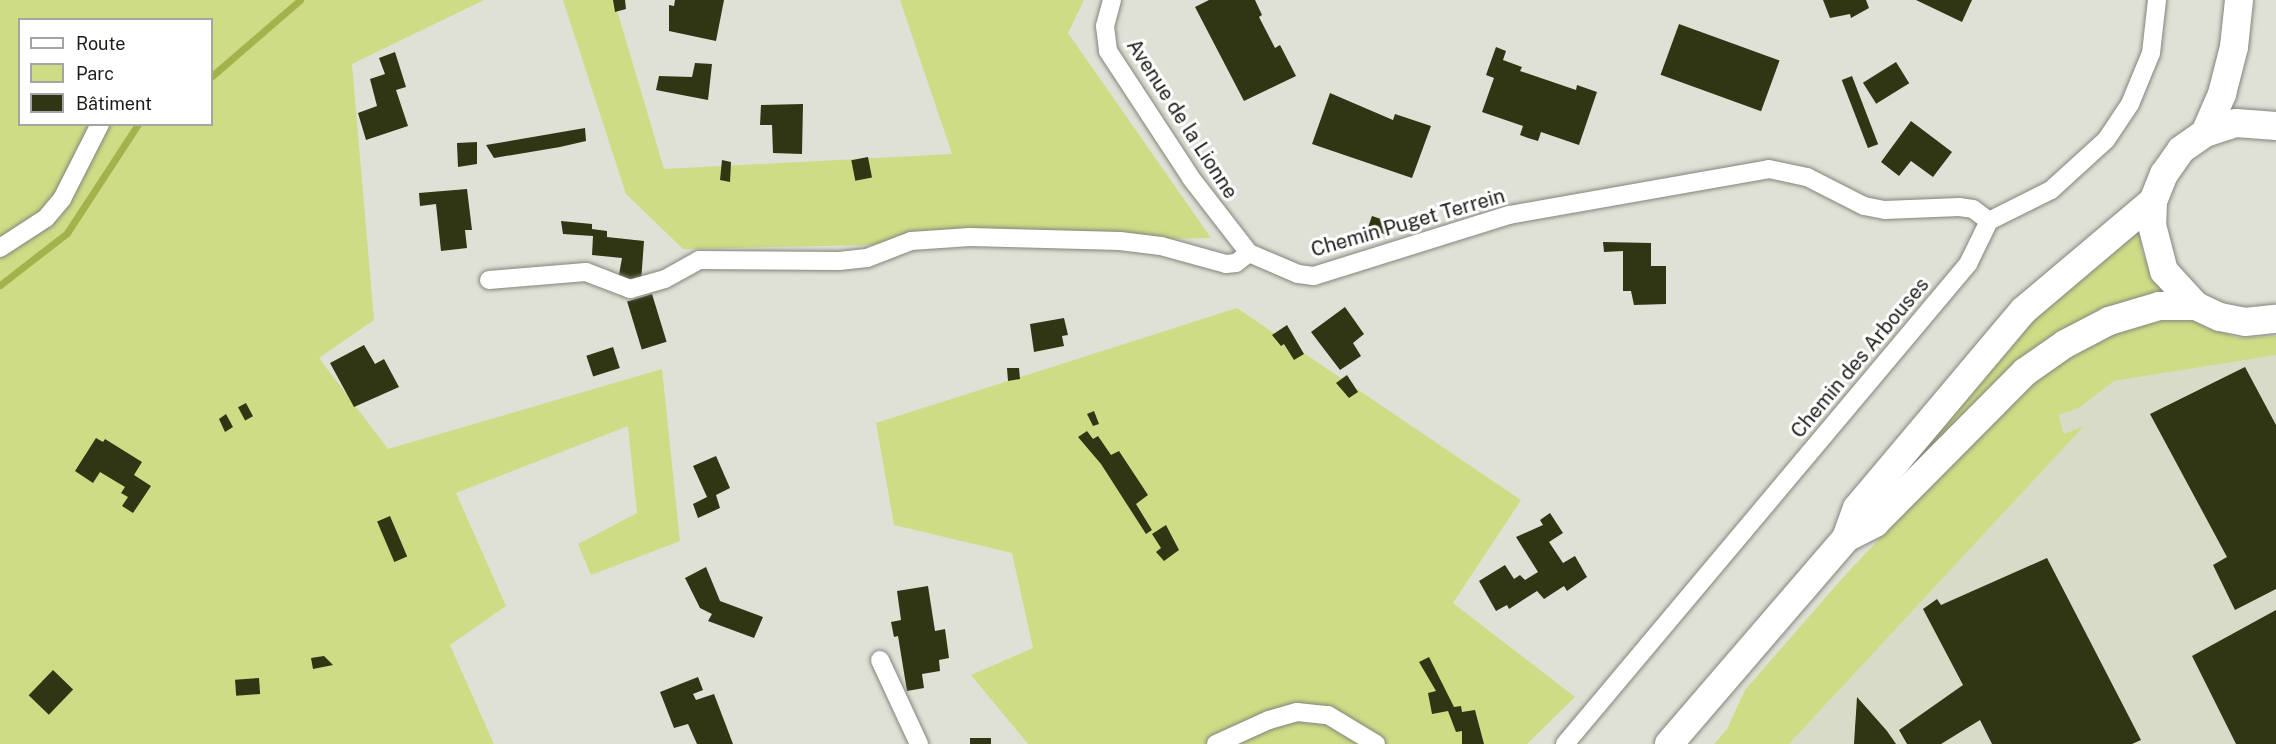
<!DOCTYPE html>
<meta charset="utf-8">
<style>
body{margin:0}
#map{position:relative;width:2276px;height:744px;overflow:hidden;background:#dfe1d7;font-family:"Public Sans",sans-serif}
div>[style]{position:absolute}
.built>*{inset:0;background:#d7dbc8}
.green>*{inset:0;background:#cedc86}
.stream>*{height:7px;margin:-3.5px;padding:0 3.5px;transform-origin:3.5px;border-radius:3.5px;background:#a4b24b}
.building>*{inset:0;background:#303514;transform-origin:0 0}
.roads{filter:drop-shadow(0 0 2px #83857b) drop-shadow(0 0 2px #83857b)}
.street>*{height:18px;margin:-9px;padding:0 9px;transform-origin:9px;border-radius:9px;background:#fff}
.primary>*{height:28px;margin:-14px;padding:0 14px;transform-origin:14px;border-radius:14px;background:#fff}
span{translate:-50% -50%;white-space:nowrap;text-align:center;line-height:1.15;-webkit-text-stroke:6px #fff;paint-order:stroke}
.street-label{font-size:20px;color:#1b1b18}
.legend{position:absolute;left:18px;top:18px;width:195px;height:108px;box-sizing:border-box;background:#fff;border:2px solid #a4a4a3;margin:0;padding:8px 10px;list-style:none;font-size:18px;color:#1b1b18}
.legend li{display:flex;align-items:center;gap:12px;height:30px}
.legend b{width:30px;border:2px solid #a4a4a3}
</style>
<div id="map">
<div class="built">
<div style="clip-path:polygon(2276px 355px,2276px 744px,1789px 744px,2083px 427px,2064px 434px,2058px 415px,2079px 408px,2114px 381px)"></div>
</div>
<div class="green">
<div style="clip-path:polygon(evenodd,0 0,484px 0,352px 64px,374px 320px,319px 358px,388px 449px,662px 369px,680px 541px,591px 575px,578px 544px,637px 513px,628px 426px,456px 493px,506px 606px,450px 645px,494px 744px,0 744px,0 0,20px 20px,212px 20px,212px 124px,20px 124px,20px 20px)"></div>
<div style="clip-path:polygon(563px 0,614px 0,664px 169px,952px 154px,900px 0,1084px 0,1068px 33px,1211px 238px,683px 249px,626px 194px)"></div>
<div style="clip-path:polygon(2140px 232px,2142px 252px,2157px 282px,2169px 294px,2136px 300px,1900px 481px,1897px 478px,2011px 344px,2064px 289px)"></div>
<div style="clip-path:polygon(1237px 308px,1521px 500px,1453px 603px,1575px 697px,1527px 744px,1028px 744px,971px 675px,1033px 648px,1012px 553px,894px 525px,876px 423px)"></div>
<div style="clip-path:polygon(2174px 319px,2199px 321px,2237px 338px,2276px 336px,2276px 355px,2114px 381px,2079px 408px,2058px 415px,2064px 434px,2084px 426px,1789px 744px,1714px 744px,1727px 729px,1745px 690px,1846px 574px,2014px 398px,2056px 363px,2126px 327px)"></div>
</div>
<div class="stream">
<div style="left:212px;top:76px;width:116px;rotate:-40.8deg"></div>
<div style="left:0;top:285px;width:85px;rotate:-37.8deg"></div>
<div style="left:67px;top:233px;width:130px;rotate:-56.9deg"></div>
</div>
<div class="building">
<div style="clip-path:polygon(613px 0,625px 0,626px 9px,615px 12px)"></div>
<div style="clip-path:polygon(675px 0,724px 0,716px 41px,669px 31px,669px 5px,674px 6px)"></div>
<div style="clip-path:polygon(1209px 0,1255px 0,1262px 15px,1259px 17px,1275px 48px,1280px 45px,1296px 76px,1244px 101px,1195px 7px)"></div>
<div style="clip-path:polygon(1823px 0,1866px 0,1869px 8px,1851px 18px,1850px 14px,1830px 18px)"></div>
<div style="clip-path:polygon(1916px 0,1972px 0,1962px 22px)"></div>
<div style="left:1679px;top:24px;width:107px;height:54px;rotate:20deg"></div>
<div style="clip-path:polygon(1496px 47px,1506px 51px,1503px 60px,1522px 67px,1520px 71px,1576px 90px,1577px 85px,1597px 92px,1579px 145px,1541px 132px,1538px 141px,1528px 138px,1520px 135px,1523px 126px,1482px 112px,1494px 78px,1486px 75px)"></div>
<div style="clip-path:polygon(395px 52px,406px 87px,396px 90px,408px 126px,366px 140px,358px 113px,377px 106px,370px 79px,385px 74px,379px 58px)"></div>
<div style="left:1896px;top:62px;width:25px;height:39px;rotate:58deg"></div>
<div style="clip-path:polygon(695px 63px,712px 64px,708px 100px,656px 90px,659px 76px,692px 77px)"></div>
<div style="left:1852px;top:76px;width:73px;height:11px;rotate:69deg"></div>
<div style="clip-path:polygon(1330px 93px,1393px 120px,1395px 114px,1431px 126px,1412px 178px,1312px 144px)"></div>
<div style="clip-path:polygon(803px 104px,802px 154px,773px 153px,772px 125px,760px 125px,761px 105px)"></div>
<div style="clip-path:polygon(1911px 121px,1952px 152px,1933px 177px,1911px 161px,1899px 176px,1881px 162px)"></div>
<div style="clip-path:polygon(585px 128px,586px 141px,560px 147px,494px 158px,486px 145px)"></div>
<div style="clip-path:polygon(477px 142px,477px 164px,458px 167px,457px 143px)"></div>
<div style="left:868px;top:157px;width:21px;height:17px;rotate:79deg"></div>
<div style="clip-path:polygon(722px 160px,731px 162px,730px 182px,720px 180px)"></div>
<div style="clip-path:polygon(467px 189px,472px 230px,465px 230px,467px 248px,441px 251px,436px 204px,420px 206px,419px 193px)"></div>
<div style="left:1372px;top:216px;width:18px;height:13px;rotate:19deg"></div>
<div style="clip-path:polygon(561px 221px,592px 224px,592px 229px,607px 231px,607px 237px,644px 241px,641px 282px,618px 280px,622px 258px,592px 255px,593px 236px,563px 234px)"></div>
<div style="clip-path:polygon(1603px 242px,1651px 243px,1651px 266px,1666px 266px,1666px 304px,1634px 305px,1631px 291px,1623px 291px,1623px 251px,1604px 252px)"></div>
<div style="left:652px;top:294px;width:50px;height:26px;rotate:73deg"></div>
<div style="clip-path:polygon(1345px 307px,1364px 334px,1353px 343px,1361px 356px,1340px 370px,1311px 332px)"></div>
<div style="clip-path:polygon(1064px 318px,1068px 335px,1062px 336px,1064px 346px,1034px 352px,1030px 324px)"></div>
<div style="clip-path:polygon(1287px 325px,1304px 354px,1294px 360px,1284px 344px,1281px 346px,1272px 335px)"></div>
<div style="clip-path:polygon(364px 345px,375px 364px,384px 359px,399px 387px,354px 407px,330px 363px)"></div>
<div style="left:613px;top:347px;width:22px;height:28px;rotate:72deg"></div>
<div style="clip-path:polygon(2245px 367px,2276px 425px,2276px 589px,2235px 610px,2213px 565px,2227px 557px,2150px 414px)"></div>
<div style="clip-path:polygon(1007px 368px,1019px 368px,1020px 379px,1008px 381px)"></div>
<div style="clip-path:polygon(1347px 375px,1358px 392px,1349px 398px,1336px 383px)"></div>
<div style="left:246px;top:403px;width:15px;height:9px;rotate:62deg"></div>
<div style="clip-path:polygon(1094px 411px,1099px 424px,1093px 426px,1087px 414px)"></div>
<div style="clip-path:polygon(226px 414px,233px 427px,225px 432px,219px 419px)"></div>
<div style="clip-path:polygon(1087px 431px,1093px 439px,1098px 436px,1111px 455px,1119px 451px,1148px 495px,1136px 504px,1152px 530px,1146px 534px,1101px 464px,1078px 437px)"></div>
<div style="clip-path:polygon(96px 438px,103px 442px,105px 439px,142px 462px,134px 475px,151px 486px,133px 513px,122px 506px,128px 497px,121px 493px,125px 487px,100px 472px,93px 483px,75px 471px)"></div>
<div style="clip-path:polygon(716px 456px,730px 488px,716px 495px,720px 508px,698px 518px,693px 504px,707px 497px,693px 466px)"></div>
<div style="clip-path:polygon(1550px 513px,1563px 533px,1549px 542px,1563px 563px,1575px 556px,1587px 577px,1567px 591px,1564px 586px,1544px 599px,1537px 591px,1509px 609px,1507px 605px,1496px 611px,1479px 581px,1505px 565px,1514px 579px,1520px 575px,1525px 580px,1538px 572px,1516px 537px,1543px 525px,1540px 520px)"></div>
<div style="left:390px;top:516px;width:44px;height:14px;rotate:67deg"></div>
<div style="clip-path:polygon(1166px 525px,1179px 550px,1164px 561px,1156px 552px,1161px 548px,1152px 534px)"></div>
<div style="clip-path:polygon(2047px 558px,2141px 740px,2132px 744px,1992px 744px,1980px 720px,1941px 744px,1907px 744px,1899px 730px,1963px 685px,1923px 609px,1937px 599px,1941px 605px)"></div>
<div style="clip-path:polygon(706px 567px,720px 601px,763px 617px,754px 638px,708px 621px,712px 614px,700px 608px,685px 578px)"></div>
<div style="clip-path:polygon(928px 586px,935px 631px,945px 629px,949px 658px,939px 660px,940px 671px,922px 674px,924px 688px,907px 691px,898px 636px,894px 637px,891px 622px,901px 620px,897px 591px)"></div>
<div style="clip-path:polygon(2276px 610px,2276px 744px,2236px 744px,2192px 656px)"></div>
<div style="clip-path:polygon(324px 656px,333px 665px,313px 669px,311px 658px)"></div>
<div style="clip-path:polygon(1429px 657px,1454px 707px,1461px 706px,1462px 712px,1475px 710px,1484px 744px,1462px 744px,1462px 731px,1456px 732px,1448px 711px,1432px 714px,1428px 693px,1436px 691px,1419px 662px)"></div>
<div style="left:53px;top:670px;width:28px;height:35px;rotate:44deg"></div>
<div style="clip-path:polygon(698px 677px,703px 690px,693px 694px,696px 700px,714px 694px,733px 744px,697px 744px,688px 724px,674px 728px,660px 692px)"></div>
<div style="left:259px;top:678px;width:16px;height:24px;rotate:86deg"></div>
<div style="clip-path:polygon(1857px 697px,1887px 731px,1896px 744px,1854px 744px)"></div>
<div style="left:970px;top:738px;width:21px;height:6px"></div>
</div>
<div class="roads">
<div class="street">
<div style="left:1112px;top:0;width:27px;rotate:105deg"></div>
<div style="left:1105px;top:26px;width:25px;rotate:83deg"></div>
<div style="left:1108px;top:51px;width:152px;rotate:56.8deg"></div>
<div style="left:1191px;top:178px;width:95px;rotate:52.3deg"></div>
<div style="left:0;top:248px;width:55px;rotate:-33.1deg"></div>
<div style="left:46px;top:218px;width:25px;rotate:-50deg"></div>
<div style="left:62px;top:199px;width:84px;rotate:-63.1deg"></div>
<div style="left:489px;top:280px;width:97px;rotate:-4.7deg"></div>
<div style="left:586px;top:272px;width:47px;rotate:21.1deg"></div>
<div style="left:630px;top:289px;width:36px;rotate:-16deg"></div>
<div style="left:665px;top:279px;width:39px;rotate:-29deg"></div>
<div style="left:699px;top:260px;width:140px;rotate:0.4deg"></div>
<div style="left:839px;top:261px;width:28px;rotate:-6deg"></div>
<div style="left:867px;top:258px;width:47px;rotate:-21.1deg"></div>
<div style="left:911px;top:241px;width:59px;rotate:-3.9deg"></div>
<div style="left:970px;top:237px;width:150px;rotate:1.5deg"></div>
<div style="left:1120px;top:241px;width:41px;rotate:7deg"></div>
<div style="left:1161px;top:246px;width:67px;rotate:15.5deg"></div>
<div style="left:1226px;top:264px;width:10px;rotate:-6deg"></div>
<div style="left:1236px;top:263px;width:16px;rotate:-38deg"></div>
<div style="left:1249px;top:253px;width:53px;rotate:23.2deg"></div>
<div style="left:1298px;top:274px;width:16px;rotate:7deg"></div>
<div style="left:1314px;top:276px;width:204px;rotate:-17.4deg"></div>
<div style="left:1509px;top:215px;width:264px;rotate:-10deg"></div>
<div style="left:1769px;top:169px;width:39px;rotate:12deg"></div>
<div style="left:1807px;top:177px;width:64px;rotate:27deg"></div>
<div style="left:1864px;top:206px;width:21px;rotate:11deg"></div>
<div style="left:1885px;top:210px;width:74px;rotate:-2.3deg"></div>
<div style="left:1959px;top:207px;width:14px;rotate:8deg"></div>
<div style="left:1973px;top:209px;width:20px;rotate:37deg"></div>
<div style="left:880px;top:660px;width:93px;rotate:65.1deg"></div>
<div style="left:1216px;top:744px;width:58px;rotate:-24.4deg"></div>
<div style="left:1269px;top:720px;width:29px;rotate:-16deg"></div>
<div style="left:1297px;top:712px;width:31px;rotate:6deg"></div>
<div style="left:1328px;top:715px;width:56px;rotate:31.1deg"></div>
<div style="left:1565px;top:744px;width:627px;rotate:-49.98deg"></div>
<div style="left:1968px;top:264px;width:48px;rotate:-64deg"></div>
<div style="left:1989px;top:221px;width:69px;rotate:-26.6deg"></div>
<div style="left:2051px;top:190px;width:74px;rotate:-42.3deg"></div>
<div style="left:2106px;top:140px;width:43px;rotate:-56.3deg"></div>
<div style="left:2130px;top:104px;width:55px;rotate:-67.6deg"></div>
<div style="left:2151px;top:53px;width:53px;rotate:-83.5deg"></div>
</div>
<div class="primary">
<div style="left:2276px;top:126px;width:40px;rotate:-175.7deg"></div>
<div style="left:2236px;top:123px;width:33px;rotate:162deg"></div>
<div style="left:2205px;top:133px;width:29px;rotate:145deg"></div>
<div style="left:2181px;top:150px;width:29px;rotate:125deg"></div>
<div style="left:2164px;top:174px;width:29px;rotate:112deg"></div>
<div style="left:2153px;top:201px;width:24px;rotate:92deg"></div>
<div style="left:2152px;top:225px;width:48px;rotate:75.4deg"></div>
<div style="left:2164px;top:271px;width:47px;rotate:47.6deg"></div>
<div style="left:2196px;top:306px;width:26px;rotate:25deg"></div>
<div style="left:2220px;top:317px;width:25px;rotate:11deg"></div>
<div style="left:2245px;top:322px;width:31px;rotate:-6deg"></div>
<div style="left:2205px;top:133px;width:43px;rotate:-66.4deg"></div>
<div style="left:2222px;top:94px;width:49px;rotate:-75.7deg"></div>
<div style="left:2234px;top:47px;width:47px;rotate:-83.9deg"></div>
<div style="left:1846px;top:538px;width:32px;rotate:-70deg"></div>
<div style="left:1857px;top:508px;width:259px;rotate:-49.9deg"></div>
<div style="left:2024px;top:310px;width:169px;rotate:-40.2deg"></div>
<div style="left:1669px;top:744px;width:272px;rotate:-49.3deg"></div>
<div style="left:1846px;top:538px;width:33px;rotate:-27deg"></div>
<div style="left:1875px;top:523px;width:213px;rotate:-45.2deg"></div>
<div style="left:2025px;top:372px;width:49px;rotate:-35deg"></div>
<div style="left:2065px;top:344px;width:50px;rotate:-27.6deg"></div>
<div style="left:2109px;top:321px;width:52px;rotate:-16.7deg"></div>
<div style="left:2159px;top:306px;width:37px"></div>
</div>
</div>
<div class="street-label">
<span style="left:1182px;top:119px;rotate:57deg">Avenue de la Lionne</span>
<span style="left:1408px;top:223px;rotate:-16deg">Chemin Puget Terrein</span>
<span style="left:1860px;top:358px;rotate:-50deg">Chemin des Arbouses</span>
</div>
<ul class="legend">
<li><b style="height:8px;background:#fff"></b>Route</li>
<li><b style="height:16px;background:#cedc86"></b>Parc</li>
<li><b style="height:16px;background:#303514"></b>Bâtiment</li>
</ul>
</div>
